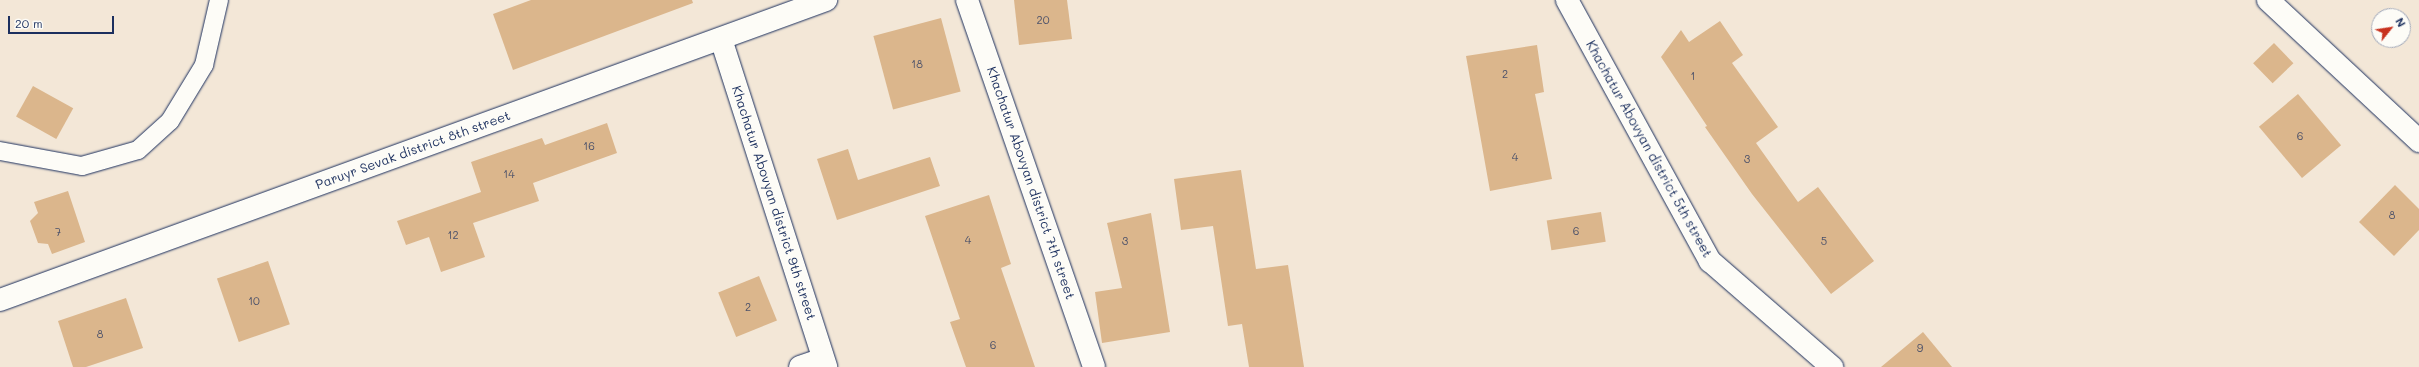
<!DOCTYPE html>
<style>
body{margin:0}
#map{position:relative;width:2419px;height:367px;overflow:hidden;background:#f3e7d7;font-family:Mali,sans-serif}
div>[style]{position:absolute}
.building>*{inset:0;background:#dbb68c;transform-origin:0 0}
.roads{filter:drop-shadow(0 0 1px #1b2f5e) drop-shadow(0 0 1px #1b2f5e)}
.lane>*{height:18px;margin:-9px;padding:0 9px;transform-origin:9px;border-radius:9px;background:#fdfcf7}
.street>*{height:22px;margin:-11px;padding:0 11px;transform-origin:11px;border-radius:11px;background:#fdfcf7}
span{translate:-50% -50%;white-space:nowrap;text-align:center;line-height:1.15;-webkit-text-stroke:3px #fdfcf7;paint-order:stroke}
.number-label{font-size:11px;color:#4b516a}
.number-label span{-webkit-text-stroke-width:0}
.street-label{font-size:13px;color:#1b2f5e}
.north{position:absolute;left:2371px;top:8px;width:40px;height:40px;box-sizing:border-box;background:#fdfcf7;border:1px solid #a3aaba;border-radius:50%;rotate:60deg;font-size:11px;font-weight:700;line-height:16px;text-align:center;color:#1b2f5e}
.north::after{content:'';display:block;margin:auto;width:14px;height:18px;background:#c8321e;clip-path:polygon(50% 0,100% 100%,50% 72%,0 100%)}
.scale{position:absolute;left:8px;top:16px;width:106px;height:18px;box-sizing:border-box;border:2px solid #1b2f5e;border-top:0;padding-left:5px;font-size:12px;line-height:14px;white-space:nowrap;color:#1b2f5e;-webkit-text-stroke:3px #fdfcf7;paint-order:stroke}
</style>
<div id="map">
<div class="building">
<div style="clip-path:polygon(531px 0,692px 0,693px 3px,513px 70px,493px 14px)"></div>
<div style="clip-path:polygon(1014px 0,1067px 0,1072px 39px,1019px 45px)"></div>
<div style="left:941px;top:18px;width:76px;height:70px;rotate:75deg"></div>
<div style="clip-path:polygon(1720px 21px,1743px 55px,1732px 63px,1778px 127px,1756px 143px,1798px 202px,1818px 187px,1874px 261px,1831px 294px,1752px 194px,1705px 127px,1707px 126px,1661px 57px,1681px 30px,1689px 42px)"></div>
<div style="left:2274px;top:43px;width:28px;height:29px;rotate:46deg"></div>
<div style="clip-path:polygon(1537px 45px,1544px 92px,1535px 94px,1552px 179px,1490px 191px,1466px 56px)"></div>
<div style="left:33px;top:86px;width:46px;height:35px;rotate:29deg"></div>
<div style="left:2298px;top:94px;width:67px;height:51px;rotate:50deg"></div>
<div style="clip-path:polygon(607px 123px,617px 153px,533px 183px,539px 201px,473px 223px,485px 257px,441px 272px,429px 237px,406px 245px,397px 221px,481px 192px,471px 162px,542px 138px,545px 145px)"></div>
<div style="clip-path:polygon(848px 149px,858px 180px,930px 157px,940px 186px,837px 220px,817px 159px)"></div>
<div style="clip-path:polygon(1241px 170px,1256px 269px,1288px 265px,1304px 367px,1249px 367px,1242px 324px,1228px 326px,1213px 226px,1181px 230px,1174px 179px)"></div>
<div style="clip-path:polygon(2395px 185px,2419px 209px,2419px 230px,2394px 256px,2359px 222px)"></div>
<div style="clip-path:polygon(68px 191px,85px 242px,52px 254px,48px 244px,38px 243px,30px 221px,38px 213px,34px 202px)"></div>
<div style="clip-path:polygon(989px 195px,1011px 264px,1001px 268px,1035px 367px,966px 367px,950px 322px,960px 319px,925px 216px)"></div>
<div style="left:1601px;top:212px;width:30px;height:55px;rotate:81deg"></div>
<div style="clip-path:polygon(1151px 213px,1170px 332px,1102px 343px,1095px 292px,1122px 288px,1107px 223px)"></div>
<div style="left:268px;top:261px;width:67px;height:54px;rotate:71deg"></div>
<div style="left:759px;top:276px;width:48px;height:44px;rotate:68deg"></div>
<div style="clip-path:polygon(126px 298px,143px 348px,86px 367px,73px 367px,58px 321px)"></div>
<div style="clip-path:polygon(1923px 332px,1952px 367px,1881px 367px)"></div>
</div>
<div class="roads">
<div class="lane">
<div style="left:0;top:151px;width:83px;rotate:10.4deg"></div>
<div style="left:82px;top:166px;width:58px;rotate:-15.9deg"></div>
<div style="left:138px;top:150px;width:43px;rotate:-42.2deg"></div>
<div style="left:170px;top:121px;width:66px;rotate:-58.7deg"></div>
<div style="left:204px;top:65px;width:67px;rotate:-77deg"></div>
</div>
<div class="street">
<div style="left:967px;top:0;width:388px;rotate:70.9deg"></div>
<div style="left:1567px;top:0;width:298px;rotate:61.3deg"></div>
<div style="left:1710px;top:261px;width:162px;rotate:41deg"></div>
<div style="left:2268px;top:0;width:207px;rotate:43deg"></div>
<div style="left:721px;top:39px;width:344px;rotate:72.2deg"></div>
<div style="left:0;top:300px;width:879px;rotate:-19.96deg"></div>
<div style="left:800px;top:367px;width:24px;rotate:-19deg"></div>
</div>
</div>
<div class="number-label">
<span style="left:1043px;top:20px">20</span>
<span style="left:917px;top:64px">18</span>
<span style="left:1505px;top:74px">2</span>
<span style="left:1693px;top:76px">1</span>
<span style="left:2300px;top:136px">6</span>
<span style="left:589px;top:146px">16</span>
<span style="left:1515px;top:157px">4</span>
<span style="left:1747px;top:159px">3</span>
<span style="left:509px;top:174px">14</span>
<span style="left:2392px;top:215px">8</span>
<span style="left:1576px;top:231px">6</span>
<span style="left:58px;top:232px">7</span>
<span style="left:453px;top:235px">12</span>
<span style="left:968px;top:240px">4</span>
<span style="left:1125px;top:241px">3</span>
<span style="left:1824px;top:241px">5</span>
<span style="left:254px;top:301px">10</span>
<span style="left:748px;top:307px">2</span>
<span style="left:100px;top:334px">8</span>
<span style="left:993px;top:345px">6</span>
<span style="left:1920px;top:348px">9</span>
</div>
<div class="street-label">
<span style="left:1649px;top:149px;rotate:61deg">Khachatur Abovyan district 5th street</span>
<span style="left:413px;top:150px;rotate:-20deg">Paruyr Sevak district 8th street</span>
<span style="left:1031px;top:183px;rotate:71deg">Khachatur Abovyan district 7th street</span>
<span style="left:774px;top:203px;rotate:72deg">Khachatur Abovyan district 9th street</span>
</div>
<div class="north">N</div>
<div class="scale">20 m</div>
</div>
